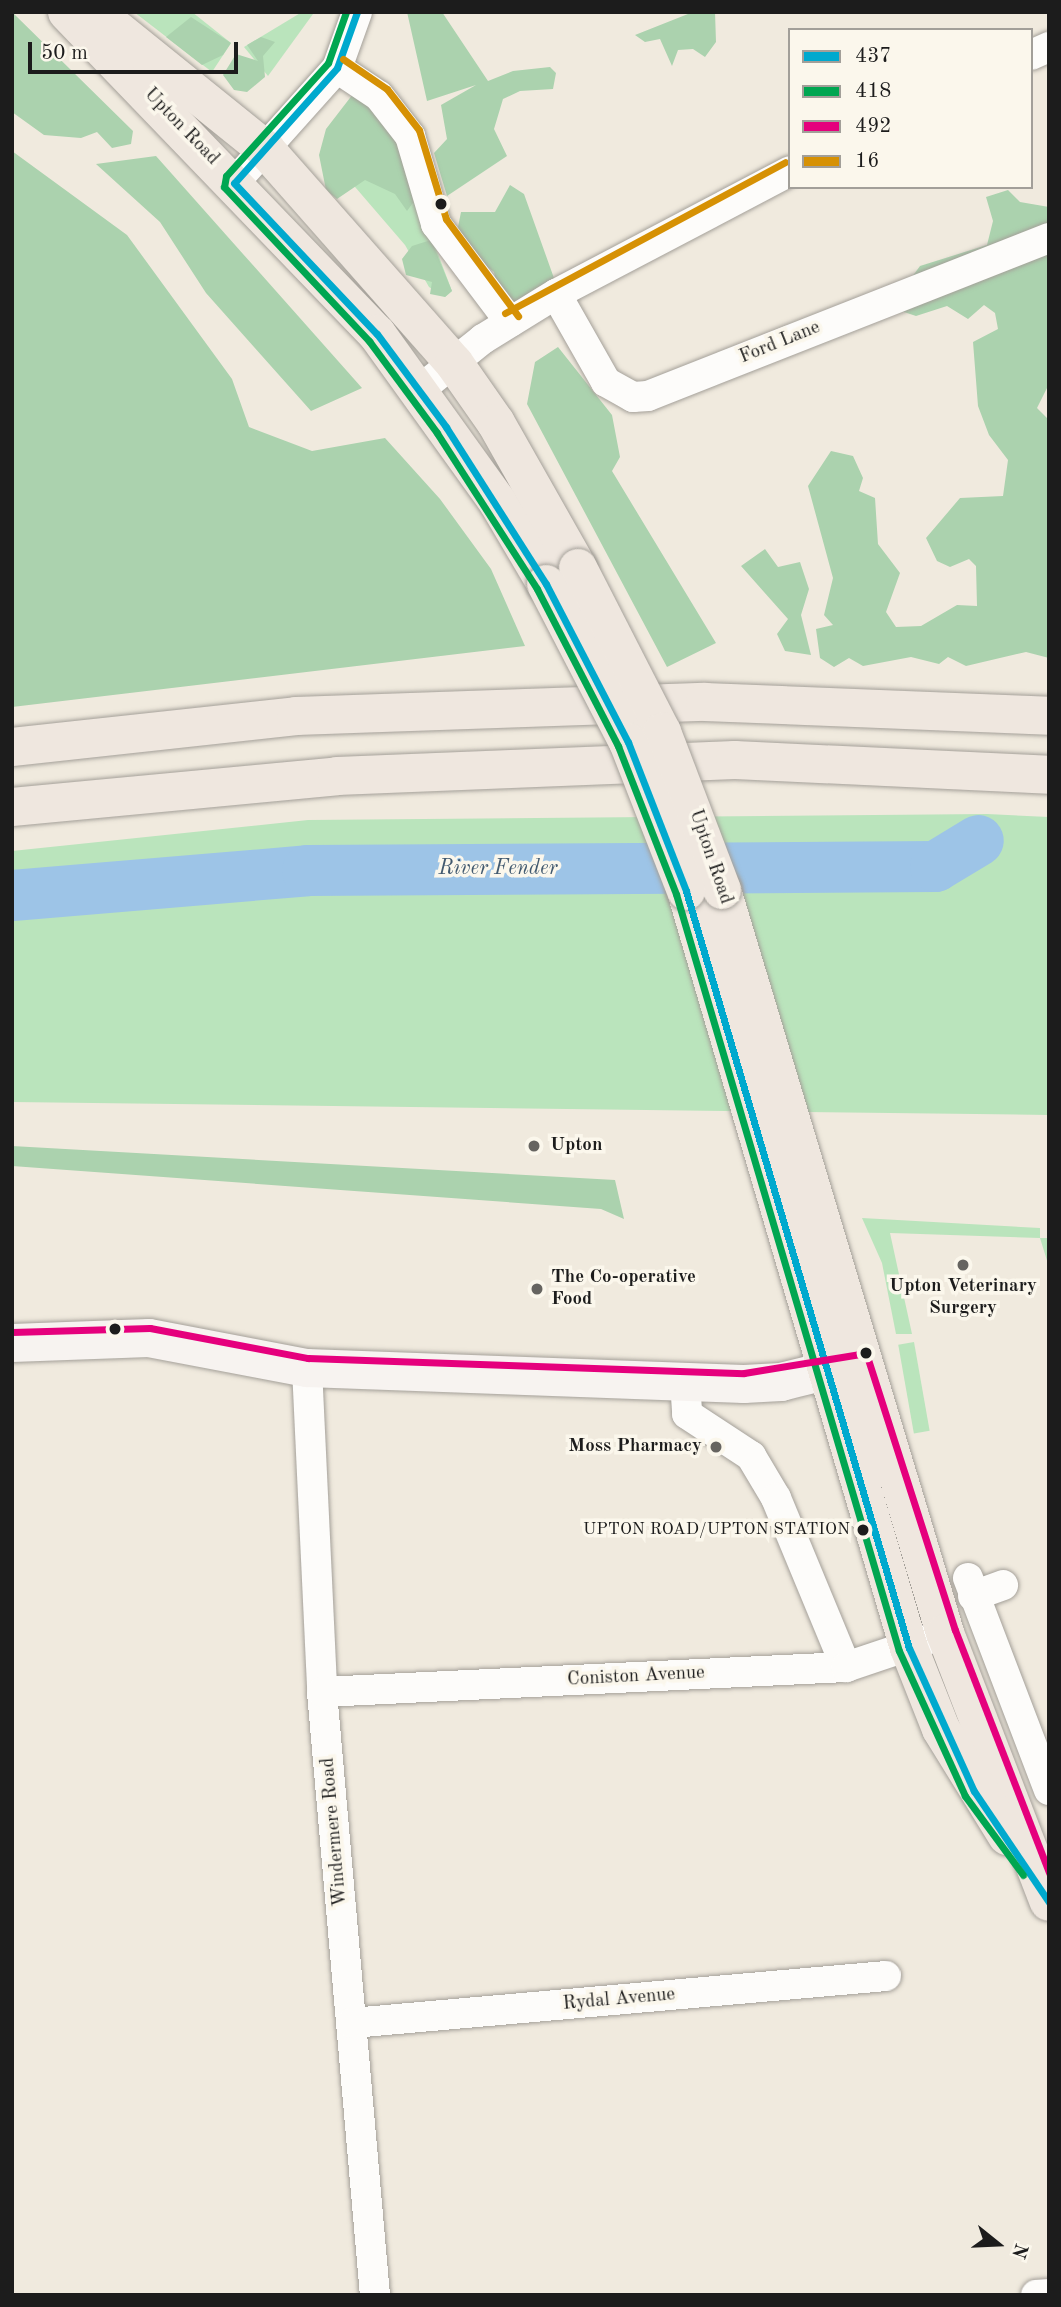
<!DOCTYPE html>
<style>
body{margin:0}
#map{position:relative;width:1061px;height:2307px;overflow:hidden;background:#f0eade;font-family:"Old Standard TT",serif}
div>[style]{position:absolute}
.green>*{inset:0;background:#bae4bc;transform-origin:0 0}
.forest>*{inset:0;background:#abd2ae}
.river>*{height:51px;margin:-25.5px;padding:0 25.5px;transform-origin:25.5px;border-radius:25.5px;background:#9dc4e7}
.roads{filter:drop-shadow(0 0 2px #a4a099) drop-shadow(0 0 2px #a4a099)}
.street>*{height:30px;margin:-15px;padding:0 15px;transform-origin:15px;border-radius:15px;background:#fdfcfa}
.secondary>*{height:38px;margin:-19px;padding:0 19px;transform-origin:19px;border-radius:19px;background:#f7f3f0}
.primary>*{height:38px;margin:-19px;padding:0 19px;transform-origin:19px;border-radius:19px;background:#efe7df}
.highway>*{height:38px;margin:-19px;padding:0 19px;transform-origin:19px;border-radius:19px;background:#efe7df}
.bridges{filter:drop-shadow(0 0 2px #a4a099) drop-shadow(0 0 2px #a4a099)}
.primary-bridge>*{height:38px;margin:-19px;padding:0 19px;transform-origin:19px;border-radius:19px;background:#efe7df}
.bus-1>*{height:7px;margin:-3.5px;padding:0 3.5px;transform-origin:3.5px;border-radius:3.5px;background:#00a9ce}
.bus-2>*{height:7px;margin:-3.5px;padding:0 3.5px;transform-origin:3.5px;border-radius:3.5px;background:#00a651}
.bus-3>*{height:7px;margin:-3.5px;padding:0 3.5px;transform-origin:3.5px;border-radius:3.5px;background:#e5007d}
.bus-4>*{height:7px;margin:-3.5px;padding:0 3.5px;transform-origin:3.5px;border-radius:3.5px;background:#d69104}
.dots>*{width:19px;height:19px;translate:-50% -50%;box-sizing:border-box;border:4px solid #fbf7ec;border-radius:50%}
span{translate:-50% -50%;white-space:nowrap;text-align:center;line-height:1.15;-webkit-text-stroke:7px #fbf7ec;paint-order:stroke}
.bus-label{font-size:17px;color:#1c1c1c}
.right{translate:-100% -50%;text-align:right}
.street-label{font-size:19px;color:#1c1c1c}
.poi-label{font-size:19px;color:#1c1c1c;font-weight:700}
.left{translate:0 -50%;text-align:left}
.water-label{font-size:21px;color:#41596f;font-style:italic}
.frame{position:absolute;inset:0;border:14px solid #1c1c1c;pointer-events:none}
.legend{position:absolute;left:788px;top:28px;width:245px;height:161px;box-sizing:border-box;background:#fbf7ec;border:2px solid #a29f99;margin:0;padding:9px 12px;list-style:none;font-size:21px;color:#1c1c1c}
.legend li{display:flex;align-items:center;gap:14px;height:35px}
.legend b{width:35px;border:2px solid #a29f99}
.north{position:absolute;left:963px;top:2209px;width:70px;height:70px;-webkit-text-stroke:5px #fbf7ec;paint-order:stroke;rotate:108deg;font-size:19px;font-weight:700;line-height:28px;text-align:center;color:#1c1c1c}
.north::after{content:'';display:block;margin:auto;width:24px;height:32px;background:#1c1c1c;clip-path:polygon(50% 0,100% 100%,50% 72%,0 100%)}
.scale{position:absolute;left:28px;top:42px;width:210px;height:32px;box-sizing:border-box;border:4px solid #1c1c1c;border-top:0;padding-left:9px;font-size:21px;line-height:24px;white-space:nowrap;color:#1c1c1c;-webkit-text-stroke:5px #fbf7ec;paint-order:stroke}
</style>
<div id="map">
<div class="green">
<div style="clip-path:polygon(134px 12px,192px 12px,231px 43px,212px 72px)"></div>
<div style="clip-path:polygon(302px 12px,313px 14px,268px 76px,244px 47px)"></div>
<div style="clip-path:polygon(397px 146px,452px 291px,445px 297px,429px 287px,405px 245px,337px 166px)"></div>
<div style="clip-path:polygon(987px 814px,1049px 817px,1049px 1115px,12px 1102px,12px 851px,308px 820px)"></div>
<div style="clip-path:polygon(862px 1218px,1040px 1228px,1040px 1238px,1049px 1238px,1049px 1267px,1040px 1238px,890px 1233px,912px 1334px,896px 1334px,882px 1263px)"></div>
<div style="left:914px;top:1342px;width:90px;height:16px;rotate:80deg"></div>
</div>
<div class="forest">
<div style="clip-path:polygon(12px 12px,133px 131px,131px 144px,112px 148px,97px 132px,81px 138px,44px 135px,12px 112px)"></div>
<div style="clip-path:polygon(407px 12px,442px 12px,488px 81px,513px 71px,550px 67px,556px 73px,553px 89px,520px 91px,503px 99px,494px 129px,507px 156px,447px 196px,434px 153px,447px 139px,441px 105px,476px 85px,427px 101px)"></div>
<div style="clip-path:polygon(693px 12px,715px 12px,716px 42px,705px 57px,693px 49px,678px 50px,672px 66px,660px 39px,645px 42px,635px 35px)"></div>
<div style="clip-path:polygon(191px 17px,231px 43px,223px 55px,202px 65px,166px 37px)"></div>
<div style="clip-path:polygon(261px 37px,275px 42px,263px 56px,265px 77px,247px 92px,234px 90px,223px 75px,236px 54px,258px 61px,247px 45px)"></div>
<div style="clip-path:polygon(353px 94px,369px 101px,401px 146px,420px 193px,407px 211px,395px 194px,365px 180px,337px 199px,326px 190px,319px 155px,326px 129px)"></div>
<div style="clip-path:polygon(12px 151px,127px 235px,232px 379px,249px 427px,312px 451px,385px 438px,440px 499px,491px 569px,525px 646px,12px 707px)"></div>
<div style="clip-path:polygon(156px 156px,362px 388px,311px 411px,206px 293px,160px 222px,96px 164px)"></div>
<div style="clip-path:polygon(510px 185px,524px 194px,555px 281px,517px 302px,500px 301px,494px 272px,478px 260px,458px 227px,461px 212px,495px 212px)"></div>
<div style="clip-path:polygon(1008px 190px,1020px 202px,1049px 207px,1049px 384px,1037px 408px,1049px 420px,1049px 658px,1026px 652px,966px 666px,948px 657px,939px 664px,911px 657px,863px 666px,849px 658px,834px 667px,820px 658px,816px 629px,833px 625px,824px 615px,833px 578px,808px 486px,831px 451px,853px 456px,863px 478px,859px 491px,875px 498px,878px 544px,900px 573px,886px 612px,896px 627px,921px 626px,957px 605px,977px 606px,976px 566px,969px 559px,950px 567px,937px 561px,926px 538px,960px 498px,1003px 496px,1008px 460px,989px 435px,978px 406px,973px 342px,998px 329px,995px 313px,984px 305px,968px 319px,947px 306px,916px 316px,901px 311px,898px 296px,920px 266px,987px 245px,993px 221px,986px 197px)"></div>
<div style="clip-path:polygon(431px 240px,452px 291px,445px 297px,430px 294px,432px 282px,406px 275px,402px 259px,412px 246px)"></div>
<div style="clip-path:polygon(558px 347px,612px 415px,620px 457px,612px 471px,716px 643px,667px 667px,527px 404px,535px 362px)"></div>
<div style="clip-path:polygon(765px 549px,778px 567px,800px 562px,809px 589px,801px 615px,811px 655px,785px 651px,777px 634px,788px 619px,741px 566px)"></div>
<div style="clip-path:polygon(12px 1146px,615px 1180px,624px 1219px,601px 1209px,12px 1166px)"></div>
</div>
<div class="river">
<div style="left:12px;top:895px;width:296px;rotate:-4.8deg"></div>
<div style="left:307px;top:870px;width:628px;rotate:-0.36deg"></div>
<div style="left:935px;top:866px;width:50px;rotate:-31.2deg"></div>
</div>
<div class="roads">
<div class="street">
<div style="left:1031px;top:55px;width:20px;rotate:-24deg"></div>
<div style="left:337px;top:68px;width:50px;rotate:33.7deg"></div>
<div style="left:379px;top:96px;width:51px;rotate:52.2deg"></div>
<div style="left:410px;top:136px;width:92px;rotate:73.5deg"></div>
<div style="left:436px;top:224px;width:123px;rotate:52.9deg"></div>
<div style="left:234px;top:183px;width:154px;rotate:-48.2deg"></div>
<div style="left:337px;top:68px;width:59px;rotate:-70.3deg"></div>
<div style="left:556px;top:294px;width:101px;rotate:60.4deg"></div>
<div style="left:606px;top:382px;width:31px;rotate:29deg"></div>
<div style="left:633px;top:397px;width:15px;rotate:-4deg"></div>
<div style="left:648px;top:396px;width:431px;rotate:-21.5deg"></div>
<div style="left:418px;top:391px;width:83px;rotate:-38.7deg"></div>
<div style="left:483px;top:339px;width:86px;rotate:-31.7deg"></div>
<div style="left:556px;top:294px;width:264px;rotate:-27.7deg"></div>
<div style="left:307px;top:1368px;width:324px;rotate:87.3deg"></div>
<div style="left:322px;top:1692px;width:605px;rotate:84.98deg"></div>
<div style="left:685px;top:1382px;width:32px;rotate:86deg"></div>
<div style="left:687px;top:1414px;width:77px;rotate:33.3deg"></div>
<div style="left:751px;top:1456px;width:49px;rotate:59.2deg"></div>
<div style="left:776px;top:1498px;width:183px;rotate:67.5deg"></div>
<div style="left:968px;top:1578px;width:227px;rotate:69.1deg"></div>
<div style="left:973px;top:1596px;width:32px;rotate:-20deg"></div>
<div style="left:322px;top:1692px;width:525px;rotate:-2.73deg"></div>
<div style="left:846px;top:1667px;width:88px;rotate:-18.6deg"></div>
<div style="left:352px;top:2023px;width:536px;rotate:-5.03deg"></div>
<div style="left:1036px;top:2295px;width:13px;rotate:-4deg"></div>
</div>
<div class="secondary">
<div style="left:12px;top:1343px;width:137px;rotate:-2.1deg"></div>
<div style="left:149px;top:1338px;width:161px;rotate:10.8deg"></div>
<div style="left:307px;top:1368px;width:437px;rotate:2.1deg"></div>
<div style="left:744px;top:1384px;width:37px;rotate:-3deg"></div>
<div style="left:781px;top:1382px;width:79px;rotate:-13.9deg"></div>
</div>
<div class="primary">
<div style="left:67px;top:12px;width:447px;rotate:46.1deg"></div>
<div style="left:377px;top:334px;width:206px;rotate:54.3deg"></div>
<div style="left:497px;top:501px;width:96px;rotate:59.4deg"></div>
<div style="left:95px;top:12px;width:221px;rotate:38.9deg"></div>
<div style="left:267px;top:151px;width:283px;rotate:48.6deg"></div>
<div style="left:454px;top:363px;width:73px;rotate:55deg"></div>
<div style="left:496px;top:423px;width:167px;rotate:60.5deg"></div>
<div style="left:722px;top:890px;width:776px;rotate:73.29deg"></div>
<div style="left:945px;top:1633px;width:288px;rotate:68.9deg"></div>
<div style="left:686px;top:891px;width:789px;rotate:73.59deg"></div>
<div style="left:909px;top:1648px;width:87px;rotate:68.4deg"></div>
<div style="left:941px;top:1729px;width:126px;rotate:58.3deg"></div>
</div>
<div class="highway">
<div style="left:12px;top:747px;width:286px;rotate:-6.2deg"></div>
<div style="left:296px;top:716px;width:409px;rotate:-2deg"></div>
<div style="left:705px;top:702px;width:344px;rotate:2.3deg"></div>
<div style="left:12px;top:807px;width:326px;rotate:-5.4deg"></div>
<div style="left:337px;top:776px;width:398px;rotate:-2.3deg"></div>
<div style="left:735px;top:760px;width:314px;rotate:2.7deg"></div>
</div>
</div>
<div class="bridges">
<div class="primary-bridge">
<div style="left:578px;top:568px;width:184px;rotate:62.9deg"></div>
<div style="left:662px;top:732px;width:169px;rotate:69.2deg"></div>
<div style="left:546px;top:584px;width:178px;rotate:62.6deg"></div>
<div style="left:628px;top:742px;width:160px;rotate:68.7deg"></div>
</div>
</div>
<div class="bus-1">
<div style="left:357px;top:12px;width:59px;rotate:109.7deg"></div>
<div style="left:337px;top:68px;width:154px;rotate:131.8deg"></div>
<div style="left:234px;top:183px;width:208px;rotate:46.6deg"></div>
<div style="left:377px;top:334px;width:116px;rotate:53.4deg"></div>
<div style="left:446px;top:427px;width:186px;rotate:57.5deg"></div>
<div style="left:546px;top:584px;width:178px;rotate:62.6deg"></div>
<div style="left:628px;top:742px;width:160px;rotate:68.7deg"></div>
<div style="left:686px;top:891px;width:789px;rotate:73.59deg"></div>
<div style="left:909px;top:1648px;width:157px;rotate:65.6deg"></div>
<div style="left:974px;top:1791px;width:134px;rotate:56deg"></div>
</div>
<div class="bus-2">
<div style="left:346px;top:12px;width:54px;rotate:109.4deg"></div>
<div style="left:328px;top:63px;width:152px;rotate:132.1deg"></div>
<div style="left:226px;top:176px;width:11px;rotate:100deg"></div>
<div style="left:224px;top:187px;width:212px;rotate:46.7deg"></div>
<div style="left:369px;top:341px;width:114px;rotate:53.5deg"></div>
<div style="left:437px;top:433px;width:185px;rotate:57.3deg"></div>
<div style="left:537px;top:589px;width:177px;rotate:62.7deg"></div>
<div style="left:618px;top:746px;width:159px;rotate:68.6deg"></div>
<div style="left:676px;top:894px;width:789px;rotate:73.59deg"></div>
<div style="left:899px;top:1651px;width:159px;rotate:65.5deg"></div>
<div style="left:965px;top:1796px;width:98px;rotate:53.7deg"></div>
</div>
<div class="bus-3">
<div style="left:12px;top:1332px;width:138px;rotate:-1.7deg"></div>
<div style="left:150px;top:1328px;width:161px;rotate:10.8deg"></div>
<div style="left:308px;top:1358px;width:436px;rotate:2deg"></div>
<div style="left:744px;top:1373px;width:124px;rotate:-9.3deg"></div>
<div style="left:866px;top:1353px;width:291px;rotate:72.2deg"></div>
<div style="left:955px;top:1630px;width:260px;rotate:68.8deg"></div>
</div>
<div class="bus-4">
<div style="left:343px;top:59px;width:53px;rotate:34.3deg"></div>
<div style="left:387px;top:89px;width:52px;rotate:52deg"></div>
<div style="left:419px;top:130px;width:93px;rotate:73.1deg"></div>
<div style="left:446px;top:219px;width:121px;rotate:53.4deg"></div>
<div style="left:505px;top:313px;width:318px;rotate:-28.3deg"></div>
</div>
<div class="dots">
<div style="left:441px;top:204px;background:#1c1c1c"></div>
<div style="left:534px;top:1146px;background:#666460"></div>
<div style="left:963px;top:1265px;background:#666460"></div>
<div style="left:537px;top:1289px;background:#666460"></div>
<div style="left:115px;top:1329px;background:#1c1c1c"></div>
<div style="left:866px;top:1353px;background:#1c1c1c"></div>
<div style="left:716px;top:1447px;background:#666460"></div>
<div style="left:863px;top:1530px;background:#1c1c1c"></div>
</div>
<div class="bus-label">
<span class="right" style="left:850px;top:1530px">UPTON ROAD/UPTON STATION</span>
</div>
<div class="street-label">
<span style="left:181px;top:127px;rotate:46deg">Upton Road</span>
<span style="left:780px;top:343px;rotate:-22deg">Ford Lane</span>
<span style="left:710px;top:857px;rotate:71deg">Upton Road</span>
<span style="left:636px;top:1677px;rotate:-3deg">Coniston Avenue</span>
<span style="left:335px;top:1832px;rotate:-95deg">Windermere Road</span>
<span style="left:619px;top:2000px;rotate:-5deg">Rydal Avenue</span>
</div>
<div class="poi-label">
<span class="left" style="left:550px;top:1146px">Upton</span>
<span class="left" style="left:551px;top:1289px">The Co-operative<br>Food</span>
<span style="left:963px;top:1298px">Upton Veterinary<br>Surgery</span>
<span class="right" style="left:702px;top:1447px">Moss Pharmacy</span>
</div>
<div class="water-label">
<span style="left:498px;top:869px">River Fender</span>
</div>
<div class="frame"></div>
<ul class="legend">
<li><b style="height:9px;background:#00a9ce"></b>437</li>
<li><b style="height:9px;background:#00a651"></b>418</li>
<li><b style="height:9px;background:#e5007d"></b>492</li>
<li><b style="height:9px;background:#d69104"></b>16</li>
</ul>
<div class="north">N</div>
<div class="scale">50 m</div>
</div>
